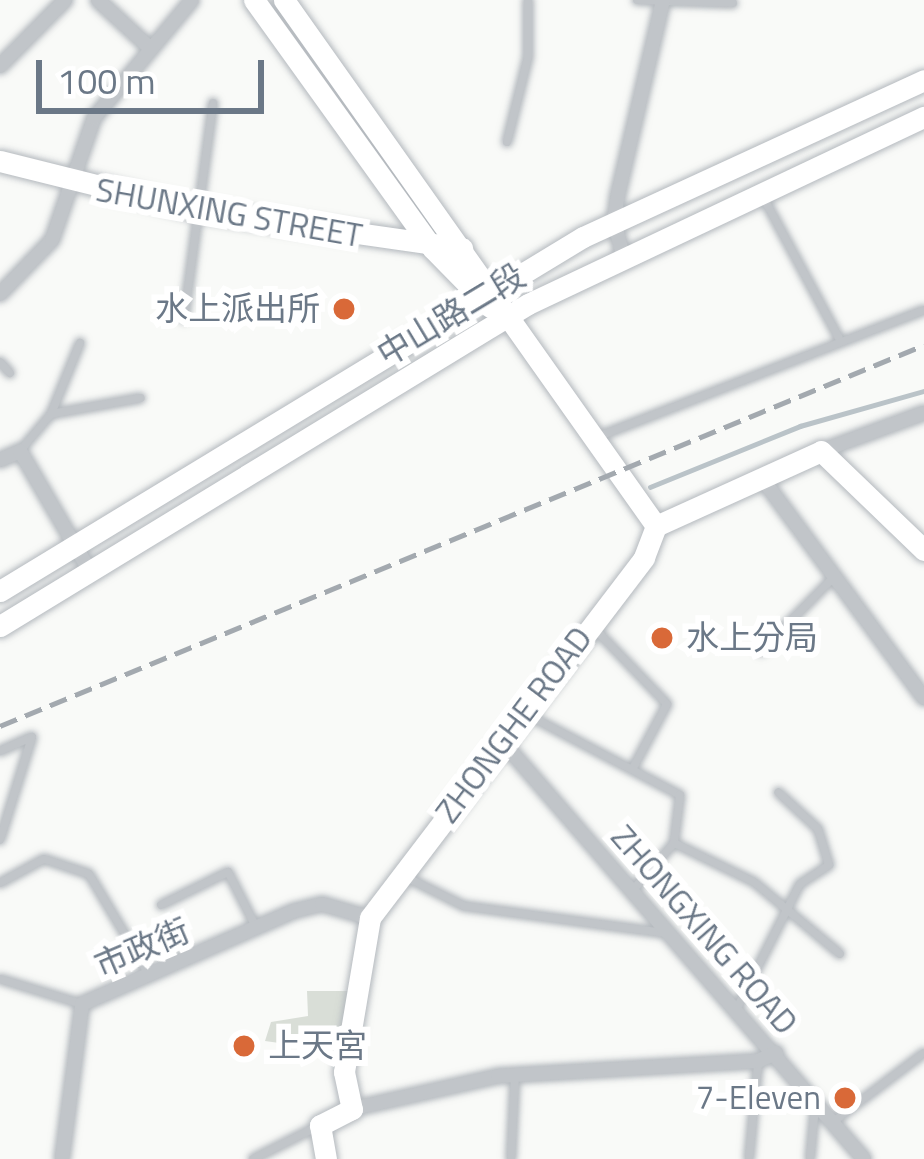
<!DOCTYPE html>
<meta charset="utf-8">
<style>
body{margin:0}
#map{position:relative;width:924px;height:1159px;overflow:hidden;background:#f9faf8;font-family:"Titillium Web","Noto Sans TC",sans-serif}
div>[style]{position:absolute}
.green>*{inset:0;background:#d9ded7}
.stream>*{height:4.5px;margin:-2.25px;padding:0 2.25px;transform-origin:2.25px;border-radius:2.25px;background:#bac3c8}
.roads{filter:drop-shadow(0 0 3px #b4b9be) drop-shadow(0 0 3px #b4b9be)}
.lane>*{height:8px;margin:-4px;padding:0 4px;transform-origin:4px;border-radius:4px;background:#c1c5c9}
.street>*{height:14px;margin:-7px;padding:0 7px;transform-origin:7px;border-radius:7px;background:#c1c5c9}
.secondary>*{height:21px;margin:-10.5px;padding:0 10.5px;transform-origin:10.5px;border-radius:10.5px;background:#fff}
.primary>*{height:21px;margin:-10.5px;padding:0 10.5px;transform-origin:10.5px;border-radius:10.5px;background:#fff}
.rail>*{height:4.5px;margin-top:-2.25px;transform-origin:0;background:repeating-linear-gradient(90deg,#a3a9af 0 18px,transparent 0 27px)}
.dots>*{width:33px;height:33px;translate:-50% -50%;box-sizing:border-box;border:6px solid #fff;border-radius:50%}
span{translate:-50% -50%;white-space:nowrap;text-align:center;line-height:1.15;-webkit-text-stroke:12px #fff;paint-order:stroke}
.street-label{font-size:33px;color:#6b7887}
.poi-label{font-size:33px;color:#6b7887}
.right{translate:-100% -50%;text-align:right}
.left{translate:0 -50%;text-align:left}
.scale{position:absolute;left:36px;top:60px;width:228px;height:54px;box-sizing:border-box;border:6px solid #6b7887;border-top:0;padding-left:15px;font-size:36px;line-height:42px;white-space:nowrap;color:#6b7887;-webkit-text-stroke:9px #fff;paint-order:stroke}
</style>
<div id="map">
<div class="green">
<div style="clip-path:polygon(307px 991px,356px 991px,343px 1052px,265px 1041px,271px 1022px,308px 1016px)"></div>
</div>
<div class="stream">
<div style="left:650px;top:487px;width:162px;rotate:-22.1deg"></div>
<div style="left:800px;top:426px;width:129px;rotate:-15.8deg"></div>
</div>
<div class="roads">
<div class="lane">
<div style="left:637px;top:0;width:96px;rotate:1.8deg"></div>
<div style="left:507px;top:142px;width:88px;rotate:-76.1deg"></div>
<div style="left:528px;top:57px;width:57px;rotate:-90deg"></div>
<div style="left:763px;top:197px;width:160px;rotate:61.7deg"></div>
<div style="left:184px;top:318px;width:217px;rotate:-82.3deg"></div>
<div style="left:0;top:362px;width:15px;rotate:48deg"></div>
<div style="left:51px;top:414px;width:77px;rotate:-67.8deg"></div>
<div style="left:597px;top:437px;width:351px;rotate:-21.2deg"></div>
<div style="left:20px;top:451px;width:48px;rotate:-50deg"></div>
<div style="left:51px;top:414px;width:91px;rotate:-10.1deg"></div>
<div style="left:596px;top:630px;width:103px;rotate:46.2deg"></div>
<div style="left:667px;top:704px;width:70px;rotate:118deg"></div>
<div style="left:761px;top:651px;width:103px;rotate:-45.4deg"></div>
<div style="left:528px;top:715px;width:172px;rotate:27.8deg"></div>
<div style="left:680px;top:795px;width:48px;rotate:97.1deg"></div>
<div style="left:0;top:751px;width:35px;rotate:-24deg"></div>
<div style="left:32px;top:737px;width:108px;rotate:107.3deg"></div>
<div style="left:406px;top:877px;width:65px;rotate:26.6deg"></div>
<div style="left:464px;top:906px;width:202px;rotate:7.7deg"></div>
<div style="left:0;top:883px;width:50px;rotate:-28.6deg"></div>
<div style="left:44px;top:859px;width:47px;rotate:18.4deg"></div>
<div style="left:89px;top:874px;width:115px;rotate:59.2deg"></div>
<div style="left:633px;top:890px;width:62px;rotate:-48.9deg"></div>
<div style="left:674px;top:843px;width:89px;rotate:26deg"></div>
<div style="left:754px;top:882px;width:112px;rotate:39.9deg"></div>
<div style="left:161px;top:905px;width:75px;rotate:-26.2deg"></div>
<div style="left:228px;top:872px;width:62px;rotate:63deg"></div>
<div style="left:0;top:979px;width:86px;rotate:17deg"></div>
<div style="left:737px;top:1008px;width:139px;rotate:-63.1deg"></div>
<div style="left:800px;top:884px;width:35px;rotate:-33deg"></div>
<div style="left:829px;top:865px;width:38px;rotate:-107deg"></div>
<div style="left:818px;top:829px;width:54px;rotate:-137.2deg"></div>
<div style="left:833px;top:1122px;width:114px;rotate:-37.2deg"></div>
<div style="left:253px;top:1159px;width:71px;rotate:-26.9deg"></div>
<div style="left:511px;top:1159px;width:82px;rotate:-87.2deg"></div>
<div style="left:749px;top:1159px;width:96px;rotate:-84.6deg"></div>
<div style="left:810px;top:1159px;width:52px;rotate:-84.5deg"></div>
</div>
<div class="street">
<div style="left:98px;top:0;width:72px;rotate:42.8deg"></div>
<div style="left:0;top:66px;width:93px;rotate:-45.4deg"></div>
<div style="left:623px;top:255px;width:35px;rotate:-105deg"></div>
<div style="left:614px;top:221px;width:27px;rotate:-82deg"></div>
<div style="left:618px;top:194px;width:199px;rotate:-76.9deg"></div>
<div style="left:0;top:294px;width:75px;rotate:-46.1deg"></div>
<div style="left:52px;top:240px;width:129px;rotate:-71deg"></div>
<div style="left:94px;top:118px;width:153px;rotate:-50.3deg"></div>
<div style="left:821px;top:451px;width:110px;rotate:-20.3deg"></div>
<div style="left:0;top:460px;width:22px;rotate:-24deg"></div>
<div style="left:20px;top:451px;width:141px;rotate:59.8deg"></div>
<div style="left:764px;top:481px;width:270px;rotate:53.6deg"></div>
<div style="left:502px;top:741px;width:553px;rotate:49.11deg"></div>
<div style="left:352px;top:1109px;width:150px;rotate:-12.7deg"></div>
<div style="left:498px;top:1076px;width:260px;rotate:-3.3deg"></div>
<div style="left:758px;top:1061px;width:20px;rotate:-24deg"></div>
<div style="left:62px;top:1159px;width:156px;rotate:-82.6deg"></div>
<div style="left:82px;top:1004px;width:232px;rotate:-23.7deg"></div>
<div style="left:294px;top:911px;width:29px;rotate:-14deg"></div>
<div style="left:322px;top:904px;width:50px;rotate:16.3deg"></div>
</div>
<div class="secondary">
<div style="left:254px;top:0;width:305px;rotate:54.3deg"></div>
<div style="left:432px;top:248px;width:83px;rotate:45.5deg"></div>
<div style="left:284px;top:0;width:644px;rotate:54.73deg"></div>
<div style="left:656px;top:526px;width:34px;rotate:111deg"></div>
<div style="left:644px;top:558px;width:452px;rotate:127.3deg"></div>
<div style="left:370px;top:918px;width:156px;rotate:99.6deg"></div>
<div style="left:344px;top:1072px;width:38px;rotate:78deg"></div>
<div style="left:352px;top:1109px;width:36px;rotate:153deg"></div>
<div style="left:320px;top:1125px;width:35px;rotate:80deg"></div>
<div style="left:0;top:161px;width:203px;rotate:14deg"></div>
<div style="left:197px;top:210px;width:268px;rotate:8.2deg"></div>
<div style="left:656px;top:526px;width:181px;rotate:-24.4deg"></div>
<div style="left:821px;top:451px;width:143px;rotate:43.9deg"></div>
</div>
<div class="primary">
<div style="left:0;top:591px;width:682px;rotate:-31.27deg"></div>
<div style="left:583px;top:237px;width:375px;rotate:-24.7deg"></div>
<div style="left:0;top:626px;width:618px;rotate:-31.38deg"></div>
<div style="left:528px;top:304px;width:438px;rotate:-25.3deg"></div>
</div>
</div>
<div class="rail">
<div style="left:0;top:726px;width:999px;rotate:-22.41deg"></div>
</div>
<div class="dots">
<div style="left:344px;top:309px;background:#d96938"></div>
<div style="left:662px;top:638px;background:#d96938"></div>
<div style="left:244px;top:1046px;background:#d96938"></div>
<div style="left:845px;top:1098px;background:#d96938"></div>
</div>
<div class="street-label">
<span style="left:229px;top:213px;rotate:10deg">SHUNXING STREET</span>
<span style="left:451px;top:315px;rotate:-31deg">中山路二段</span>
<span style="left:514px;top:725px;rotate:-53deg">ZHONGHE ROAD</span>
<span style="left:704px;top:930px;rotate:49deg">ZHONGXING ROAD</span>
<span style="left:142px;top:948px;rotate:-23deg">市政街</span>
</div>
<div class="poi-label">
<span class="right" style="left:320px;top:309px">水上派出所</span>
<span class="left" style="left:686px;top:638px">水上分局</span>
<span class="left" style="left:268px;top:1046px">上天宮</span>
<span class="right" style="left:821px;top:1098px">7-Eleven</span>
</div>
<div class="scale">100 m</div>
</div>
